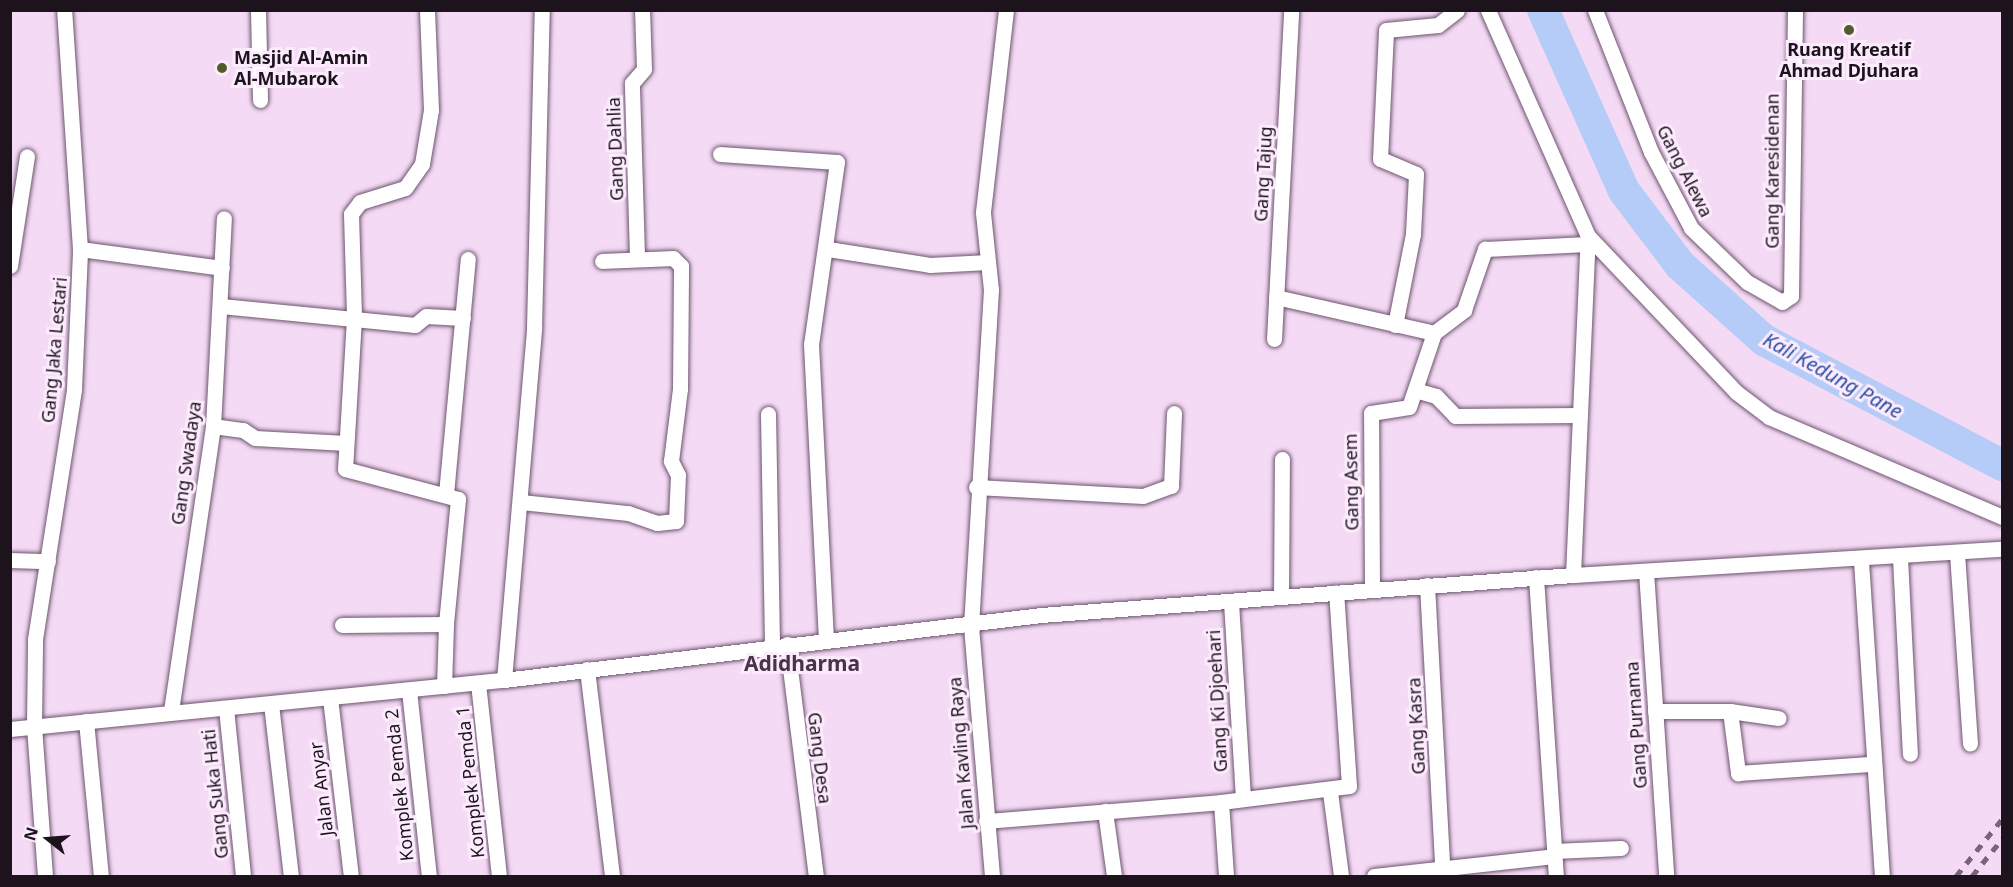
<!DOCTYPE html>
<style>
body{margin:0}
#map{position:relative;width:2013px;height:887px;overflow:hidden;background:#f5daf6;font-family:"Noto Sans",sans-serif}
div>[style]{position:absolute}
.river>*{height:32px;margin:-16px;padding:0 16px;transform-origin:16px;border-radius:16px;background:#b4ccf7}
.roads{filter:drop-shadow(0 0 2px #6c556d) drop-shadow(0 0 2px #6c556d)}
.street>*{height:15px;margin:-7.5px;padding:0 7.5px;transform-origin:7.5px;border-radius:7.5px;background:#fff}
.rail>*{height:4.5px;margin-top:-2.25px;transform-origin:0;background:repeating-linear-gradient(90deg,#766677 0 8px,transparent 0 16px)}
.dots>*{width:16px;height:16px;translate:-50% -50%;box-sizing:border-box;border:3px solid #fcebfc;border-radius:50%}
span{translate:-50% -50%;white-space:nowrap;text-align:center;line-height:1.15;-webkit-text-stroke:6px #fcebfc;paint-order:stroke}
.poi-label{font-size:18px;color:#1c131c;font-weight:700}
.left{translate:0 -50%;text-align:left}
.street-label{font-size:18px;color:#1c131c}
.water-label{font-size:20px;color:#2b52a5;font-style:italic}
.quarter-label{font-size:21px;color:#483349;font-weight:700}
.frame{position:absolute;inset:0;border:12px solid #1c131c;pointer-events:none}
.north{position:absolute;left:18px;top:809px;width:60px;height:60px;-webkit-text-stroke:4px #fcebfc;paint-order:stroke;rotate:287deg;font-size:16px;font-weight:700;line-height:24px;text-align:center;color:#1c131c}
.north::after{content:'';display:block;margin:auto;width:21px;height:27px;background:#1c131c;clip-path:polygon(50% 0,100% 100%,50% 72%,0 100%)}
</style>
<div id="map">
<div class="river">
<div style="left:1543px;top:10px;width:198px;rotate:65.9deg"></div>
<div style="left:1624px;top:191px;width:93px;rotate:52.9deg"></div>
<div style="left:1680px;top:265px;width:113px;rotate:41.8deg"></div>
<div style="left:1764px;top:340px;width:269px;rotate:27.7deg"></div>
</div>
<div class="roads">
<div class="street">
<div style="left:258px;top:10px;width:90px;rotate:88.7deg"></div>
<div style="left:427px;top:10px;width:100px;rotate:87.7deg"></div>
<div style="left:431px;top:110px;width:55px;rotate:99.5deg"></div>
<div style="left:422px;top:164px;width:29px;rotate:125deg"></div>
<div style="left:405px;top:188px;width:47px;rotate:162.7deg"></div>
<div style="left:360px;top:202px;width:15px;rotate:127deg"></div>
<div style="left:351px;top:214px;width:104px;rotate:88.3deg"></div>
<div style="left:354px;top:318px;width:151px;rotate:93.4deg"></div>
<div style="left:345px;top:469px;width:117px;rotate:14.9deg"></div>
<div style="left:458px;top:499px;width:126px;rotate:95.5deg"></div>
<div style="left:1595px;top:10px;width:153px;rotate:68.5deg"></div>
<div style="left:1651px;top:152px;width:86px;rotate:62.2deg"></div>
<div style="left:1691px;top:228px;width:78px;rotate:44deg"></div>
<div style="left:1747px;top:282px;width:40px;rotate:29.7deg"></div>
<div style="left:1782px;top:302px;width:11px;rotate:-34deg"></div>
<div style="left:1791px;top:296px;width:286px;rotate:-89.2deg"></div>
<div style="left:720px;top:154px;width:117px;rotate:3.9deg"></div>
<div style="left:837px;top:162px;width:184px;rotate:98.1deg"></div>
<div style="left:811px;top:344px;width:294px;rotate:87.1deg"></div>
<div style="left:1588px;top:236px;width:215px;rotate:46.5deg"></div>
<div style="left:1736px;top:392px;width:41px;rotate:37.1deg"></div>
<div style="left:1769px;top:417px;width:254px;rotate:23.2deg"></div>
<div style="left:80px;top:249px;width:143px;rotate:7.6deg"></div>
<div style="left:828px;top:249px;width:103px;rotate:8.9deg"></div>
<div style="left:930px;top:265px;width:58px;rotate:-3deg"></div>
<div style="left:637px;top:256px;width:173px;rotate:-91.7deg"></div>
<div style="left:632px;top:83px;width:18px;rotate:-49deg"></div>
<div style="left:644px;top:69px;width:59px;rotate:-91.9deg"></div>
<div style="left:10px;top:266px;width:111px;rotate:-81.2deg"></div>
<div style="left:1276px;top:297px;width:162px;rotate:12.8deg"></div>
<div style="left:221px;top:306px;width:195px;rotate:5.6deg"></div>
<div style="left:415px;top:325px;width:14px;rotate:-39deg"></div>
<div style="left:426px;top:316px;width:37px;rotate:3deg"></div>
<div style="left:1395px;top:325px;width:93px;rotate:-78.8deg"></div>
<div style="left:1413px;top:234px;width:60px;rotate:-87.1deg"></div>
<div style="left:1416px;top:174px;width:39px;rotate:-157deg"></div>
<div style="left:1380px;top:159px;width:129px;rotate:-87.3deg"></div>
<div style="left:1386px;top:30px;width:52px;rotate:-5.5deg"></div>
<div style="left:1438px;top:25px;width:24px;rotate:-38deg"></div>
<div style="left:1274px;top:339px;width:329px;rotate:-87deg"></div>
<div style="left:1415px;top:390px;width:22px;rotate:16deg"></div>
<div style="left:1436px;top:396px;width:28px;rotate:46deg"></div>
<div style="left:1455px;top:416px;width:125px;rotate:-0.5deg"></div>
<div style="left:768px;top:414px;width:232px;rotate:89deg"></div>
<div style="left:213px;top:426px;width:30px;rotate:8deg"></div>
<div style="left:243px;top:430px;width:14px;rotate:34deg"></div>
<div style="left:255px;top:438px;width:91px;rotate:3.1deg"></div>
<div style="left:976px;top:487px;width:167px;rotate:3.1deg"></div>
<div style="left:1143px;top:496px;width:30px;rotate:-20deg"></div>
<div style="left:1171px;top:486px;width:73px;rotate:-87.6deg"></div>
<div style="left:446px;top:494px;width:236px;rotate:-84.7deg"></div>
<div style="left:521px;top:502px;width:108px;rotate:5.9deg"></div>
<div style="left:628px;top:513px;width:31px;rotate:19deg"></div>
<div style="left:657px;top:523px;width:19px;rotate:-6deg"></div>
<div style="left:676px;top:521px;width:46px;rotate:-87.5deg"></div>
<div style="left:678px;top:475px;width:16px;rotate:-117deg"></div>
<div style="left:671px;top:461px;width:73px;rotate:-82.9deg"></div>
<div style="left:680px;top:389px;width:123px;rotate:-89.5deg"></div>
<div style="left:681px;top:266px;width:11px;rotate:-135deg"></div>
<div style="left:673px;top:258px;width:71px;rotate:177.6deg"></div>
<div style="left:1957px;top:553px;width:191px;rotate:86.1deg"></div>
<div style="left:1900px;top:558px;width:196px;rotate:87.1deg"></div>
<div style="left:10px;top:560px;width:38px;rotate:2deg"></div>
<div style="left:1861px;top:561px;width:316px;rotate:86.2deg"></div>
<div style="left:1646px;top:571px;width:306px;rotate:86.2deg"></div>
<div style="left:1573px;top:575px;width:430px;rotate:-3.5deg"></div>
<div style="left:1536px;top:577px;width:300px;rotate:86.2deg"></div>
<div style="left:1427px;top:585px;width:281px;rotate:86.9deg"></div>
<div style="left:1372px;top:589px;width:176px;rotate:-90.3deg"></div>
<div style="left:1371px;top:413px;width:38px;rotate:-9deg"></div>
<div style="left:1409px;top:407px;width:78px;rotate:-71.3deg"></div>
<div style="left:1434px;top:333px;width:38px;rotate:-37deg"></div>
<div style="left:1464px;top:310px;width:65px;rotate:-71deg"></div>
<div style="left:1485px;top:249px;width:102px;rotate:-2.8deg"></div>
<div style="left:1281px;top:597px;width:138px;rotate:-89.6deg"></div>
<div style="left:1231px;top:602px;width:197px;rotate:86.5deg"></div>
<div style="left:342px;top:625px;width:104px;rotate:-0.6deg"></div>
<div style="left:446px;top:624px;width:62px;rotate:91.8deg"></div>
<div style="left:787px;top:644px;width:234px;rotate:82.9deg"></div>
<div style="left:587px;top:669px;width:209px;rotate:83.1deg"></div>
<div style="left:504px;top:680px;width:353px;rotate:-85.1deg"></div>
<div style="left:534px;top:328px;width:318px;rotate:-88.6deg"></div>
<div style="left:478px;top:683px;width:194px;rotate:83.8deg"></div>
<div style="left:409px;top:690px;width:187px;rotate:83.9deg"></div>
<div style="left:330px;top:698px;width:179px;rotate:83.3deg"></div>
<div style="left:271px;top:704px;width:173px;rotate:83.4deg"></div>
<div style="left:226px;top:708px;width:169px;rotate:84.2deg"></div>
<div style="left:171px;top:711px;width:288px;rotate:-81.6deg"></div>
<div style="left:213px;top:426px;width:208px;rotate:-87deg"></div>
<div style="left:1655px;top:711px;width:75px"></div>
<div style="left:1730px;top:711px;width:63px;rotate:82.6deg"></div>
<div style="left:1738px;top:773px;width:132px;rotate:-3.9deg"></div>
<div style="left:1730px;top:711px;width:49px;rotate:8.3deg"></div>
<div style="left:86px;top:721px;width:156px;rotate:84.5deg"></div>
<div style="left:10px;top:729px;width:496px;rotate:-5.7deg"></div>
<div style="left:504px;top:680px;width:541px;rotate:-6.9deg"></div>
<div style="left:1041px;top:615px;width:534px;rotate:-4.3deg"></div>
<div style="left:1573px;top:575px;width:339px;rotate:-87.5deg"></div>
<div style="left:1588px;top:236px;width:247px;rotate:-113.9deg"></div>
<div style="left:1330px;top:792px;width:85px;rotate:82.5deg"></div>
<div style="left:1221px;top:802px;width:129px;rotate:-7.1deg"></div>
<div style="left:1349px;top:786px;width:194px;rotate:-93.8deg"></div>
<div style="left:1105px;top:811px;width:66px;rotate:82.1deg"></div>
<div style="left:986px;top:821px;width:236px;rotate:-4.6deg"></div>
<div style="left:1221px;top:802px;width:74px;rotate:86.1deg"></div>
<div style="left:1554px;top:851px;width:67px;rotate:-2.6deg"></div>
<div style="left:45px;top:876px;width:150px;rotate:-94.2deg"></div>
<div style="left:34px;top:726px;width:87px;rotate:-89.3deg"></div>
<div style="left:35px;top:639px;width:253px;rotate:-81.1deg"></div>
<div style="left:74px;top:389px;width:140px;rotate:-87.5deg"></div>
<div style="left:80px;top:249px;width:240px;rotate:-93.8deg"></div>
<div style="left:992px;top:876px;width:251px;rotate:-94.8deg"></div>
<div style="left:971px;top:626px;width:337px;rotate:-86.6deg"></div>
<div style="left:991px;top:290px;width:78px;rotate:-95.9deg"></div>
<div style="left:983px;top:212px;width:203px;rotate:-83.5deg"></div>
<div style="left:1374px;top:876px;width:181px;rotate:-6.3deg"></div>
</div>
</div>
<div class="rail">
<div style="left:1956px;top:876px;width:73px;rotate:-51.1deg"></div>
<div style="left:1972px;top:876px;width:48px;rotate:-51deg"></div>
</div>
<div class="dots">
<div style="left:1849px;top:30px;background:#515b2b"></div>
<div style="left:222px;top:68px;background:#515b2b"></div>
</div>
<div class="poi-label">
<span style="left:1849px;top:60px">Ruang Kreatif<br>Ahmad Djuhara</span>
<span class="left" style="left:234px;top:68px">Masjid Al-Amin<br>Al-Mubarok</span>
</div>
<div class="street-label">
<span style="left:615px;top:149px;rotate:-92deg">Gang Dahlia</span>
<span style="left:1685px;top:171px;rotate:63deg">Gang Alewa</span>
<span style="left:1772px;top:171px;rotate:-90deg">Gang Karesidenan</span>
<span style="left:1263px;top:174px;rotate:-87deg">Gang Tajug</span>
<span style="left:54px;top:350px;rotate:-85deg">Gang Jaka Lestari</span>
<span style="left:186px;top:463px;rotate:-82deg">Gang Swadaya</span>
<span style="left:1351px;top:482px;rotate:-91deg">Gang Asem</span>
<span style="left:1217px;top:701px;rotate:-93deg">Gang Ki Djoehari</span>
<span style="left:1636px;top:725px;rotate:-94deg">Gang Purnama</span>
<span style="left:1416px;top:726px;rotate:-93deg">Gang Kasra</span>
<span style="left:961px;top:753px;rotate:-95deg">Jalan Kavling Raya</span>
<span style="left:820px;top:758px;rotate:83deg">Gang Desa</span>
<span style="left:470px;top:782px;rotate:-96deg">Komplek Pemda 1</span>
<span style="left:399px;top:785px;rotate:-96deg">Komplek Pemda 2</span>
<span style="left:321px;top:789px;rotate:-97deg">Jalan Anyar</span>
<span style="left:215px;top:794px;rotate:-96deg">Gang Suka Hati</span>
</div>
<div class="water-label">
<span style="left:1833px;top:375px;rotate:29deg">Kali Kedung Pane</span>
</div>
<div class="quarter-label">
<span style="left:802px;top:663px">Adidharma</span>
</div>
<div class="frame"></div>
<div class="north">N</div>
</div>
